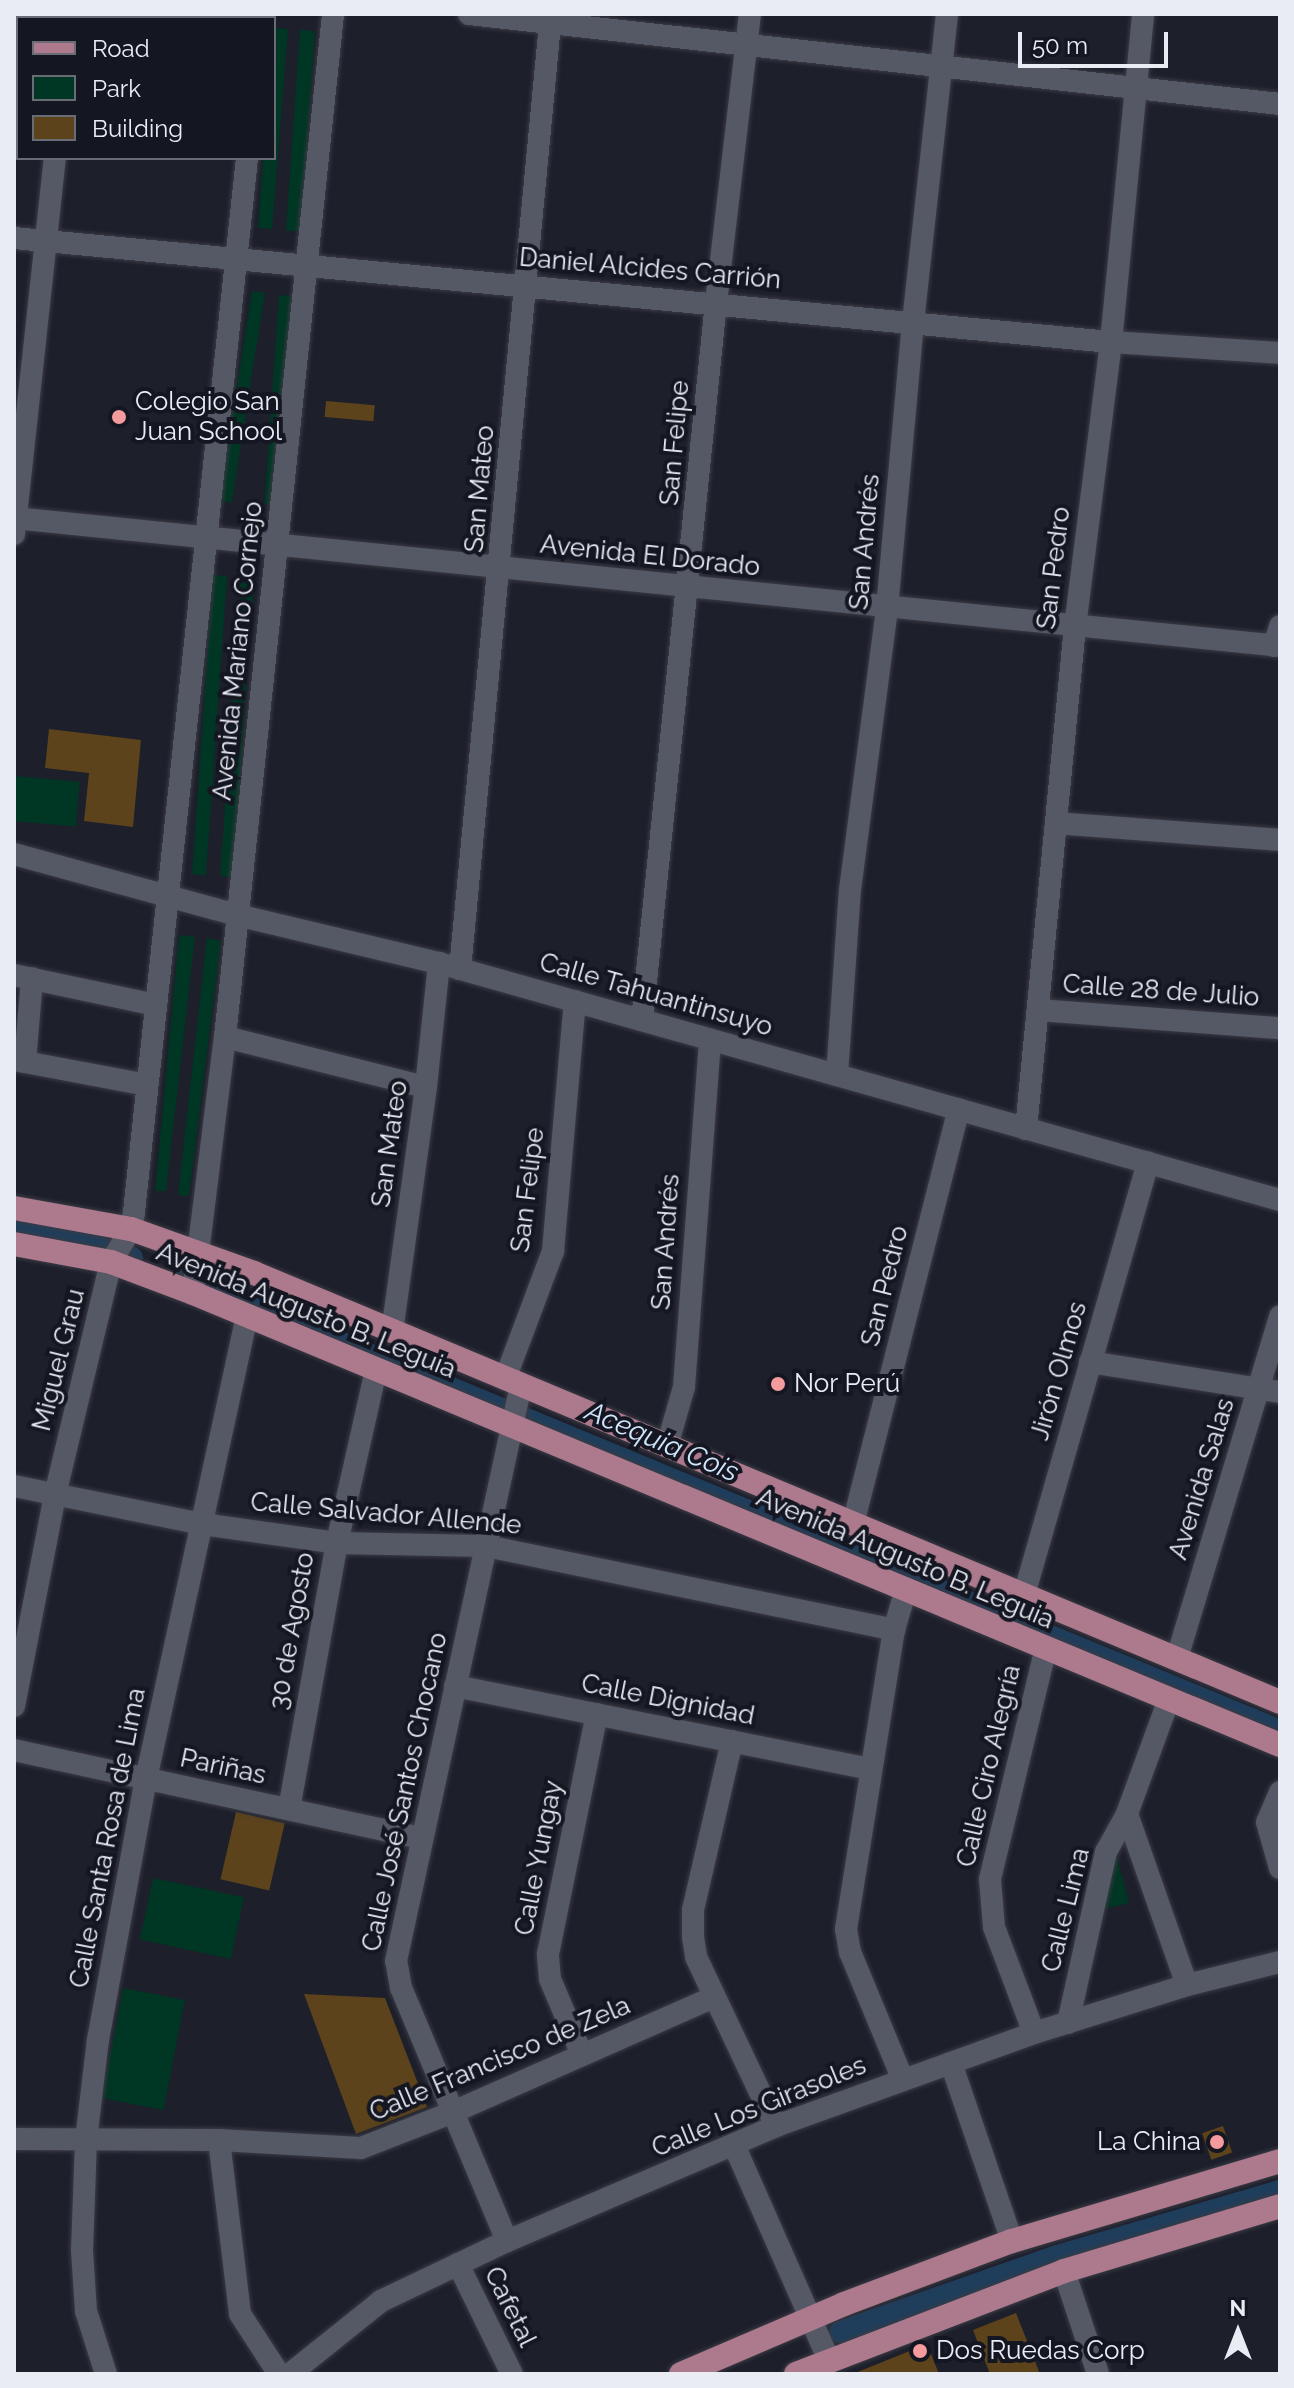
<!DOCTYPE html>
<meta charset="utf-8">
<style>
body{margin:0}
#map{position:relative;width:1294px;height:2388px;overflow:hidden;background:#1d1f2b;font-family:Raleway,sans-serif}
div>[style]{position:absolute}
.green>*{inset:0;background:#003624;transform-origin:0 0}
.canal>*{height:22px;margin:-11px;padding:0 11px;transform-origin:11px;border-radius:11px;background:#1f3e5c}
.building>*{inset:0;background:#5c431c;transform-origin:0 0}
.roads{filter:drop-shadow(0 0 2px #3a3b44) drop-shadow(0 0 2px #3a3b44)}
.minor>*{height:22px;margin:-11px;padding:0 11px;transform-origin:11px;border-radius:11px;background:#555865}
.major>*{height:24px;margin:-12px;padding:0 12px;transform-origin:12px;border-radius:12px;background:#ad798d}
.dots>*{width:22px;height:22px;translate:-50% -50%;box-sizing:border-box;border:4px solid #141621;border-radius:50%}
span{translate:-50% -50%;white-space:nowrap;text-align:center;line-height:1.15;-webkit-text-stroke:8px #141621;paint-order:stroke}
.street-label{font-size:26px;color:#eaecf4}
.poi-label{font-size:26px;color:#eaecf4}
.left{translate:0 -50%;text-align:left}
.right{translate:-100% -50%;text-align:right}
.water-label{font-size:28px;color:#d1e6fc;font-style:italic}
.frame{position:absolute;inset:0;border:16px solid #eaecf4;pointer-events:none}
.legend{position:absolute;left:16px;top:16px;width:260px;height:144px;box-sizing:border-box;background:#141621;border:2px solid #6a6c75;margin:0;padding:10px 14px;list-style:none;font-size:24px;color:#eaecf4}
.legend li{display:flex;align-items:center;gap:16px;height:40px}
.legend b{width:40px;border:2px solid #6a6c75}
.north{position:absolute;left:1198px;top:2292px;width:80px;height:80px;-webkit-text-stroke:6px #141621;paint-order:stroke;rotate:0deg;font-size:22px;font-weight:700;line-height:32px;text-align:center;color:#eaecf4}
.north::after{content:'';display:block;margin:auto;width:28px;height:36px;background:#eaecf4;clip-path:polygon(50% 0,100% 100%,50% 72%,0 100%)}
.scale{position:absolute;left:1018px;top:32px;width:150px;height:36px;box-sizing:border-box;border:4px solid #eaecf4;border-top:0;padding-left:10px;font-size:24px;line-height:28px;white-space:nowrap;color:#eaecf4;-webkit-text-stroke:6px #141621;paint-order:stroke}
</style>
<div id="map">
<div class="green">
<div style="clip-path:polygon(274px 28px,288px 29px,272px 229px,258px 228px,263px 158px,274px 158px)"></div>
<div style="left:300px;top:30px;width:15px;height:201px;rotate:4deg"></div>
<div style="left:252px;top:291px;width:13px;height:212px;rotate:9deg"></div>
<div style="left:279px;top:295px;width:13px;height:209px;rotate:4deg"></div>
<div style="left:213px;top:575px;width:14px;height:300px;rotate:4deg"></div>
<div style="left:241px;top:578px;width:13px;height:299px;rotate:4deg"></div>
<div style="left:14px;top:776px;width:66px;height:45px;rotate:5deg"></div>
<div style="clip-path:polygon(179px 935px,195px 937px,166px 1191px,155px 1191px)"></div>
<div style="clip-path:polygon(207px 938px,221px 941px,189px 1196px,178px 1195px)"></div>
<div style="clip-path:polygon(1114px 1846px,1129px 1903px,1096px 1911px)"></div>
<div style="left:153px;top:1878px;width:93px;height:63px;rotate:12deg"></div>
<div style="left:123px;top:1988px;width:63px;height:112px;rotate:11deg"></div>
</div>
<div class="canal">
<div style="left:14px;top:1228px;width:65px;rotate:10.6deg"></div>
<div style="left:78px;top:1240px;width:57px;rotate:18.4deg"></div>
<div style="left:183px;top:1277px;width:1187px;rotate:22.48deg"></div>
<div style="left:840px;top:2332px;width:230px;rotate:-19.3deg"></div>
<div style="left:1057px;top:2256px;width:232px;rotate:-16.3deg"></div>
</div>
<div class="building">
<div style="left:326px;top:401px;width:49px;height:16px;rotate:5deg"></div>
<div style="clip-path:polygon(49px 729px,141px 740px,133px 827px,84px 821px,89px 773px,45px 768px)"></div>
<div style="left:236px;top:1812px;width:50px;height:69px;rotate:13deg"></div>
<div style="clip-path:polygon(304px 1994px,385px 1998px,427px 2107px,356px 2134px)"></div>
<div style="left:1223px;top:2126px;width:28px;height:22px;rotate:71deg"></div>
<div style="clip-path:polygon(1016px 2313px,1040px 2374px,990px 2374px,973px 2330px)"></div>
<div style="clip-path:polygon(927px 2344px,939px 2374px,856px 2374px,855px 2373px)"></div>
</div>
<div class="roads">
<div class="minor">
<div style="left:469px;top:14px;width:816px;rotate:6.33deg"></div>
<div style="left:70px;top:18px;width:4px;rotate:-76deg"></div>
<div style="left:260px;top:18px;width:4px;rotate:-76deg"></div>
<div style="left:14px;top:238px;width:1102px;rotate:5.42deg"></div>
<div style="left:1111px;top:342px;width:169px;rotate:3.7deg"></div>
<div style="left:14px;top:518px;width:1272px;rotate:5.77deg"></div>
<div style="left:14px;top:534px;width:378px;rotate:-83.8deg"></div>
<div style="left:1274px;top:646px;width:21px;rotate:-73deg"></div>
<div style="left:1056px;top:823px;width:225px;rotate:4.3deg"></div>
<div style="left:14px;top:854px;width:231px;rotate:15.3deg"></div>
<div style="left:237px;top:915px;width:208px;rotate:13.4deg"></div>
<div style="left:439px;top:963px;width:874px;rotate:15.74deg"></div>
<div style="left:460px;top:969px;width:959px;rotate:-84.56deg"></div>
<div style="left:14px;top:975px;width:145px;rotate:11.9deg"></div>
<div style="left:1038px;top:1010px;width:243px;rotate:4.3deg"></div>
<div style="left:642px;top:1020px;width:721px;rotate:-84.11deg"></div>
<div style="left:716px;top:303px;width:291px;rotate:-83.3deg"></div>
<div style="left:225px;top:1037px;width:207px;rotate:14deg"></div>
<div style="left:14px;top:1060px;width:135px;rotate:10.6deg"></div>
<div style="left:25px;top:1062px;width:84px;rotate:-85.2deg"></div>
<div style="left:837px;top:1075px;width:185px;rotate:-86deg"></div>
<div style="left:850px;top:890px;width:284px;rotate:-82.5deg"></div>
<div style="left:887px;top:608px;width:287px;rotate:-84.8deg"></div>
<div style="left:913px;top:322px;width:310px;rotate:-83.7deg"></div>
<div style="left:1026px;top:1129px;width:504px;rotate:-84.43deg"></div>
<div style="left:1075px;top:627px;width:287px;rotate:-82.8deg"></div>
<div style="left:1111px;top:342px;width:330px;rotate:-84.4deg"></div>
<div style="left:193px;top:1293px;width:258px;rotate:-82.9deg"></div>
<div style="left:225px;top:1037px;width:1029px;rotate:-83.97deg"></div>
<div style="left:392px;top:1332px;width:247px;rotate:-82.1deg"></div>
<div style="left:426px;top:1087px;width:125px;rotate:-84deg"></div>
<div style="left:1090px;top:1362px;width:192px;rotate:9deg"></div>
<div style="left:505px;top:1379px;width:137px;rotate:-69.4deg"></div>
<div style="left:553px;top:1251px;width:251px;rotate:-85deg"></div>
<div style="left:667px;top:1446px;width:61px;rotate:-73.9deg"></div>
<div style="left:684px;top:1387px;width:348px;rotate:-85.7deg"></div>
<div style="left:14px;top:1486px;width:192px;rotate:11.4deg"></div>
<div style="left:202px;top:1524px;width:136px;rotate:8deg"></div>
<div style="left:337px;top:1543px;width:149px;rotate:1.2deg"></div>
<div style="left:486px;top:1546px;width:417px;rotate:11.6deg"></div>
<div style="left:853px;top:1524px;width:428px;rotate:-75.7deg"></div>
<div style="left:1024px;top:1595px;width:450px;rotate:-74deg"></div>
<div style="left:1177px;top:1658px;width:357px;rotate:-73.2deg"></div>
<div style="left:455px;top:1686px;width:424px;rotate:11.3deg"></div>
<div style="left:1169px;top:1699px;width:122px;rotate:110.1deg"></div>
<div style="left:1127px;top:1814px;width:181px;rotate:70.7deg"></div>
<div style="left:14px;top:1706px;width:215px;rotate:-79deg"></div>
<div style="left:55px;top:1495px;width:240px;rotate:-76.5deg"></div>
<div style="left:111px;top:1262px;width:39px;rotate:-59deg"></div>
<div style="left:131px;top:1229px;width:17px;rotate:-80deg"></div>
<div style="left:134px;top:1212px;width:1060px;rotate:-83.88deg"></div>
<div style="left:732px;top:1741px;width:173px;rotate:103deg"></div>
<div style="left:693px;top:1910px;width:27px;rotate:90deg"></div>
<div style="left:693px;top:1937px;width:20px;rotate:81deg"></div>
<div style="left:696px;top:1957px;width:187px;rotate:64.7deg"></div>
<div style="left:14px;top:1750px;width:416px;rotate:12.2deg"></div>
<div style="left:1280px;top:1792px;width:33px;rotate:113deg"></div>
<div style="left:1267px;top:1822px;width:48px;rotate:74.2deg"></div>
<div style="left:289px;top:1809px;width:270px;rotate:-79.8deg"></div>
<div style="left:337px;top:1543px;width:177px;rotate:-77.3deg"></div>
<div style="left:1068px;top:2023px;width:175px;rotate:-77.5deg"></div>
<div style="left:1106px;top:1852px;width:43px;rotate:-61.1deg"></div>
<div style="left:1034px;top:2033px;width:113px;rotate:-110.7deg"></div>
<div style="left:994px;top:1927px;width:48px;rotate:-94.8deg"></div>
<div style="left:990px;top:1879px;width:238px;rotate:-76.4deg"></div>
<div style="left:582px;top:2055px;width:82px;rotate:-112.8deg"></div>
<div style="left:550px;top:1979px;width:25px;rotate:-95deg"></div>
<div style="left:548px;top:1954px;width:245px;rotate:-78.5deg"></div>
<div style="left:951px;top:2063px;width:188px;rotate:71.1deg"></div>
<div style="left:903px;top:2080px;width:139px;rotate:-112.5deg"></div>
<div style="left:850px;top:1952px;width:23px;rotate:-100deg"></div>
<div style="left:846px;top:1929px;width:303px;rotate:-80.9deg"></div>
<div style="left:894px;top:1630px;width:43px;rotate:-73.7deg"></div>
<div style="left:14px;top:2139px;width:205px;rotate:0.3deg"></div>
<div style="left:219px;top:2140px;width:142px;rotate:3.2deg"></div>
<div style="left:361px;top:2148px;width:97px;rotate:-21.3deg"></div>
<div style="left:451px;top:2113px;width:287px;rotate:-23.8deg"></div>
<div style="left:219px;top:2140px;width:175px;rotate:83.1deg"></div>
<div style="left:240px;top:2314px;width:72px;rotate:57deg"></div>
<div style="left:734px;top:2145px;width:235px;rotate:66.2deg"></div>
<div style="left:507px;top:2241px;width:274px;rotate:-112.7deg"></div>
<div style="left:401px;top:1988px;width:27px;rotate:-100deg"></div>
<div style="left:396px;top:1961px;width:589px;rotate:-77.76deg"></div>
<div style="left:458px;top:2264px;width:123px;rotate:63.9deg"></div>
<div style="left:1064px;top:2271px;width:108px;rotate:71.7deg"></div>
<div style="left:106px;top:2374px;width:66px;rotate:-107.6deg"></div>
<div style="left:86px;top:2311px;width:61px;rotate:-93.8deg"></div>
<div style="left:82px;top:2250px;width:110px;rotate:-87.9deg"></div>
<div style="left:86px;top:2140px;width:101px;rotate:-83.2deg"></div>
<div style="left:98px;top:2040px;width:265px;rotate:-79.6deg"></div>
<div style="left:146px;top:1779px;width:473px;rotate:-77.7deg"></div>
<div style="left:290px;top:2374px;width:117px;rotate:-38.7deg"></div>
<div style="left:381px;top:2301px;width:140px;rotate:-25.5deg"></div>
<div style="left:507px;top:2241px;width:293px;rotate:-23.1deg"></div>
<div style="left:776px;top:2126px;width:274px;rotate:-19.8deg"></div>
<div style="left:1034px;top:2033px;width:160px;rotate:-17.4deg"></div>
<div style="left:1187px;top:1985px;width:96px;rotate:-13.9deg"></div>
</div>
<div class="major">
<div style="left:14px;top:1208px;width:119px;rotate:10.2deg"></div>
<div style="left:131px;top:1229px;width:131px;rotate:19.7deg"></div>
<div style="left:254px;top:1273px;width:1112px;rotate:22.69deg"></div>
<div style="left:14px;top:1244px;width:99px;rotate:10.5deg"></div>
<div style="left:111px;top:1262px;width:88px;rotate:20.7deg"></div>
<div style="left:193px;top:1293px;width:1177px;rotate:22.58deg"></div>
<div style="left:681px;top:2374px;width:177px;rotate:-23.2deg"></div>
<div style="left:844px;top:2304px;width:179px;rotate:-20.6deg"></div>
<div style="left:1012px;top:2241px;width:280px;rotate:-16.6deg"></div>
<div style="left:796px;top:2374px;width:287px;rotate:-21deg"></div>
<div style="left:1064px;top:2271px;width:226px;rotate:-16.7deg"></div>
</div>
</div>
<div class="dots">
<div style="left:119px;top:417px;background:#f59b9e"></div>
<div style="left:778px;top:1384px;background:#f59b9e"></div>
<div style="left:1217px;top:2142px;background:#f59b9e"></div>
<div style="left:920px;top:2351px;background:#f59b9e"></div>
</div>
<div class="street-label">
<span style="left:650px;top:269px;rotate:5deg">Daniel Alcides Carrión</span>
<span style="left:675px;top:443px;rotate:-85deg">San Felipe</span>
<span style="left:480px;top:489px;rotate:-85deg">San Mateo</span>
<span style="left:865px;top:542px;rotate:-85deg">San Andrés</span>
<span style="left:650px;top:556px;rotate:6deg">Avenida El Dorado</span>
<span style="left:1054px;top:568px;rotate:-83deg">San Pedro</span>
<span style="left:238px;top:651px;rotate:-84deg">Avenida Mariano Cornejo</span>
<span style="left:1161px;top:991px;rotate:4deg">Calle 28 de Julio</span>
<span style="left:656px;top:995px;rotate:16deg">Calle Tahuantinsuyo</span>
<span style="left:390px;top:1144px;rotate:-82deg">San Mateo</span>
<span style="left:528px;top:1190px;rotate:-83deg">San Felipe</span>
<span style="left:666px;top:1242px;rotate:-86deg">San Andrés</span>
<span style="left:885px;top:1286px;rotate:-76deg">San Pedro</span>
<span style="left:306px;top:1311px;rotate:22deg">Avenida Augusto B. Leguia</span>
<span style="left:59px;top:1360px;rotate:-76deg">Miguel Grau</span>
<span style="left:1059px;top:1371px;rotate:-74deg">Jirón Olmos</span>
<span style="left:1202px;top:1479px;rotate:-73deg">Avenida Salas</span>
<span style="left:386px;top:1514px;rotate:5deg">Calle Salvador Allende</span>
<span style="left:905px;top:1559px;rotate:23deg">Avenida Augusto B. Leguia</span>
<span style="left:292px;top:1631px;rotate:-80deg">30 de Agosto</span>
<span style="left:668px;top:1700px;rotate:11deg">Calle Dignidad</span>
<span style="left:989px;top:1766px;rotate:-77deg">Calle Ciro Alegría</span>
<span style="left:223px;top:1767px;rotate:12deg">Pariñas</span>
<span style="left:405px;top:1792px;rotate:-78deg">Calle José Santos Chocano</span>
<span style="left:108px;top:1838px;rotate:-79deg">Calle Santa Rosa de Lima</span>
<span style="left:539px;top:1858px;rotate:-79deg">Calle Yungay</span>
<span style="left:1066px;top:1910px;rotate:-76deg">Calle Lima</span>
<span style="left:500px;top:2059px;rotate:-23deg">Calle Francisco de Zela</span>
<span style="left:759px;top:2107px;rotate:-22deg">Calle Los Girasoles</span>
<span style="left:510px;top:2307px;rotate:64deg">Cafetal</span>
</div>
<div class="poi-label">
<span class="left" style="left:135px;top:417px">Colegio San<br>Juan School</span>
<span class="left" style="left:794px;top:1384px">Nor Perú</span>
<span class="right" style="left:1201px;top:2142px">La China</span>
<span class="left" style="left:936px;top:2351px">Dos Ruedas Corp</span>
</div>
<div class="water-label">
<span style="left:662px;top:1442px;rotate:23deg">Acequia Cois</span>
</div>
<div class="frame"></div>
<ul class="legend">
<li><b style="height:10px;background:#ad798d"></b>Road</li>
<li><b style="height:22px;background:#003624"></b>Park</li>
<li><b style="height:22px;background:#5c431c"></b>Building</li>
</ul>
<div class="north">N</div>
<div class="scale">50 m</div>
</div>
